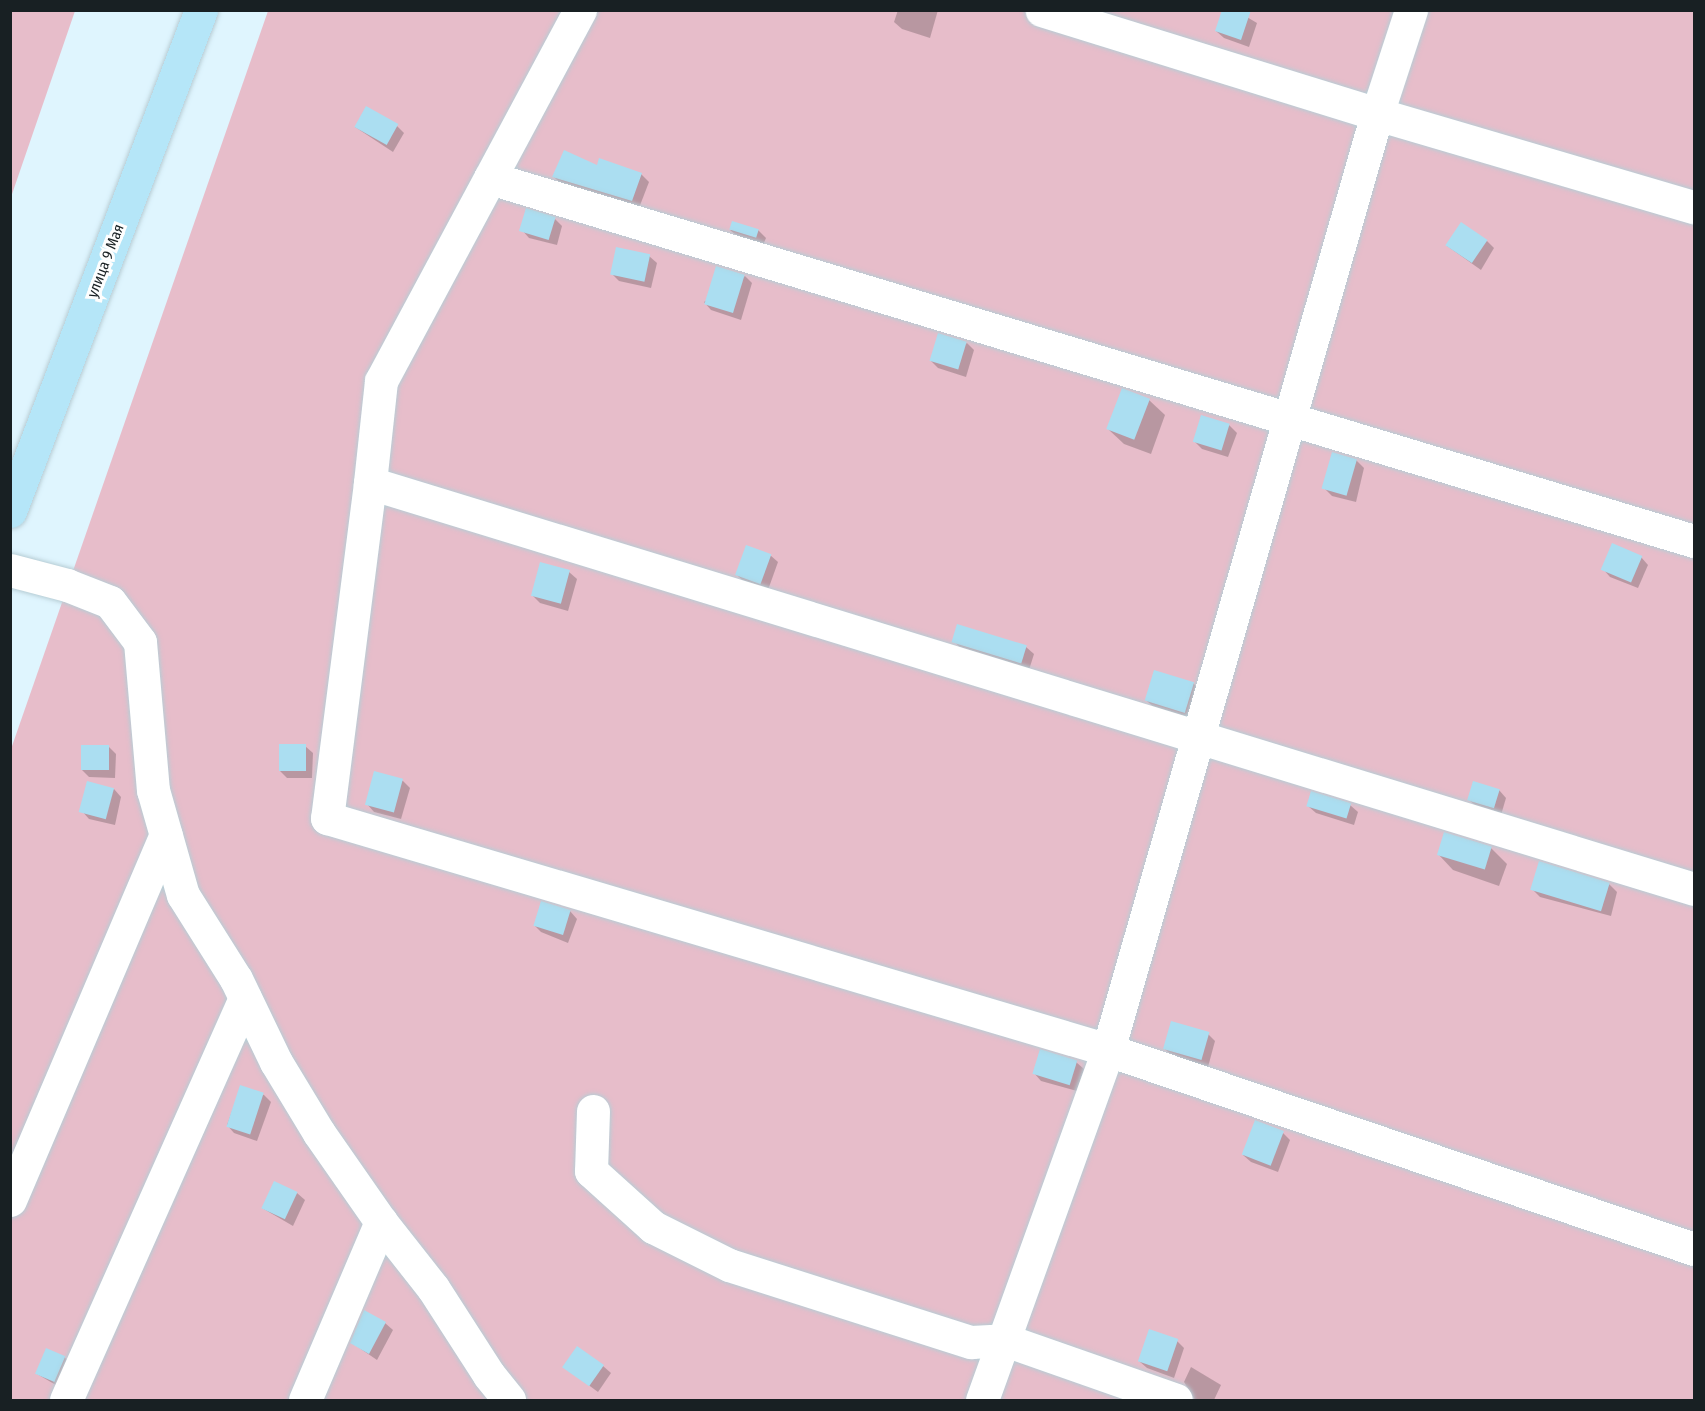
<!DOCTYPE html>
<meta charset="utf-8">
<style>
body{margin:0}
#map{position:relative;width:1705px;height:1411px;overflow:hidden;background:#dff5fe;font-family:"Fira Sans Condensed",sans-serif}
div>[style]{position:absolute}
.green>*{inset:0;background:#e7bdca}
.shadow>*{inset:0;background:#0003}
.building>*{inset:0;background:#abdef1;transform-origin:0 0}
.roads{filter:drop-shadow(0 0 2px #b7cdd5) drop-shadow(0 0 2px #b7cdd5)}
.minor>*{height:33px;margin:-16.5px;padding:0 16.5px;transform-origin:16.5px;border-radius:16.5px;background:#fff}
.major>*{height:33px;margin:-16.5px;padding:0 16.5px;transform-origin:16.5px;border-radius:16.5px;background:#b5e6f8}
span{translate:-50% -50%;white-space:nowrap;text-align:center;line-height:1.15;-webkit-text-stroke:6px #fefefe;paint-order:stroke}
.street-label{font-size:15px;color:#182023}
.frame{position:absolute;inset:0;border:12px solid #182023;pointer-events:none}
</style>
<div id="map">
<div class="green">
<div style="clip-path:polygon(11px 10px,75px 11px,11px 197px,10px 11px)"></div>
<div style="clip-path:polygon(268px 11px,1694px 11px,1694px 1400px,11px 1400px,11px 749px)"></div>
</div>
<div class="shadow">
<div style="clip-path:polygon(898px 10px,938px 10px,930px 38px,902px 29px,894px 22px)"></div>
<div style="clip-path:polygon(1235px 10px,1257px 23px,1249px 47px,1224px 38px,1216px 31px)"></div>
<div style="clip-path:polygon(397px 126px,404px 133px,393px 152px,355px 127px)"></div>
<div style="clip-path:polygon(598px 167px,641px 174px,649px 182px,639px 208px,561px 184px,554px 177px)"></div>
<div style="clip-path:polygon(555px 219px,562px 226px,557px 245px,529px 238px,522px 230px)"></div>
<div style="clip-path:polygon(730px 230px,758px 230px,766px 238px,763px 245px,738px 237px)"></div>
<div style="clip-path:polygon(1487px 241px,1494px 248px,1481px 270px,1447px 246px)"></div>
<div style="clip-path:polygon(649px 256px,657px 263px,651px 288px,619px 281px,612px 274px)"></div>
<div style="clip-path:polygon(745px 276px,752px 283px,741px 320px,711px 310px,704px 302px)"></div>
<div style="clip-path:polygon(967px 343px,974px 350px,966px 377px,938px 368px,931px 361px)"></div>
<div style="clip-path:polygon(1149px 400px,1165px 415px,1151px 454px,1124px 444px,1108px 429px)"></div>
<div style="clip-path:polygon(1229px 425px,1237px 433px,1228px 457px,1202px 449px,1194px 441px)"></div>
<div style="clip-path:polygon(1356px 460px,1364px 468px,1356px 502px,1332px 496px,1325px 489px)"></div>
<div style="clip-path:polygon(770px 555px,778px 562px,768px 590px,744px 582px,737px 575px)"></div>
<div style="clip-path:polygon(1641px 557px,1648px 565px,1638px 588px,1610px 577px,1603px 569px)"></div>
<div style="clip-path:polygon(569px 572px,577px 579px,568px 611px,540px 603px,533px 596px)"></div>
<div style="clip-path:polygon(954px 641px,1026px 647px,1034px 654px,1029px 670px,961px 649px)"></div>
<div style="clip-path:polygon(1193px 683px,1209px 699px,1200px 728px,1163px 716px,1147px 701px)"></div>
<div style="clip-path:polygon(305px 746px,313px 753px,312px 778px,287px 778px,280px 771px)"></div>
<div style="clip-path:polygon(109px 747px,116px 754px,115px 778px,89px 777px,82px 770px)"></div>
<div style="clip-path:polygon(375px 773px,403px 781px,410px 788px,401px 819px,374px 812px,367px 804px)"></div>
<div style="clip-path:polygon(114px 789px,121px 797px,115px 825px,89px 819px,82px 811px)"></div>
<div style="clip-path:polygon(1499px 790px,1506px 798px,1501px 815px,1477px 807px,1469px 800px)"></div>
<div style="clip-path:polygon(1350px 805px,1358px 812px,1354px 825px,1316px 813px,1308px 806px)"></div>
<div style="clip-path:polygon(1491px 848px,1507px 864px,1499px 886px,1453px 870px,1438px 854px)"></div>
<div style="clip-path:polygon(1609px 884px,1617px 892px,1611px 916px,1540px 897px,1533px 890px)"></div>
<div style="clip-path:polygon(570px 911px,577px 919px,568px 943px,541px 932px,534px 925px)"></div>
<div style="clip-path:polygon(1208px 1034px,1215px 1041px,1208px 1067px,1172px 1056px,1164px 1048px)"></div>
<div style="clip-path:polygon(1076px 1062px,1084px 1069px,1077px 1091px,1041px 1081px,1034px 1073px)"></div>
<div style="clip-path:polygon(241px 1086px,264px 1095px,271px 1102px,257px 1141px,234px 1133px,227px 1125px)"></div>
<div style="clip-path:polygon(1283px 1133px,1290px 1140px,1278px 1172px,1251px 1162px,1243px 1155px)"></div>
<div style="clip-path:polygon(297px 1193px,305px 1200px,293px 1226px,262px 1208px)"></div>
<div style="clip-path:polygon(385px 1323px,393px 1330px,377px 1360px,352px 1343px)"></div>
<div style="clip-path:polygon(1177px 1341px,1184px 1348px,1174px 1378px,1147px 1368px,1139px 1361px)"></div>
<div style="clip-path:polygon(64px 1357px,72px 1364px,61px 1388px,37px 1374px)"></div>
<div style="clip-path:polygon(603px 1366px,611px 1373px,598px 1392px,564px 1367px)"></div>
<div style="clip-path:polygon(1191px 1367px,1221px 1385px,1214px 1400px,1195px 1400px,1184px 1382px)"></div>
</div>
<div class="building">
<div style="clip-path:polygon(1222px 10px,1251px 10px,1241px 40px,1215px 31px)"></div>
<div style="left:366px;top:106px;width:37px;height:24px;rotate:29deg"></div>
<div style="clip-path:polygon(564px 150px,597px 165px,599px 158px,642px 173px,632px 201px,552px 177px)"></div>
<div style="left:526px;top:208px;width:31px;height:24px;rotate:17deg"></div>
<div style="left:732px;top:221px;width:28px;height:9px;rotate:17deg"></div>
<div style="left:1461px;top:222px;width:32px;height:28px;rotate:34deg"></div>
<div style="left:616px;top:247px;width:35px;height:28px;rotate:12deg"></div>
<div style="left:716px;top:266px;width:30px;height:40px;rotate:17deg"></div>
<div style="left:938px;top:333px;width:30px;height:29px;rotate:17deg"></div>
<div style="left:1122px;top:388px;width:30px;height:44px;rotate:21deg"></div>
<div style="left:1201px;top:415px;width:30px;height:28px;rotate:17deg"></div>
<div style="left:1332px;top:452px;width:26px;height:38px;rotate:16deg"></div>
<div style="left:1612px;top:543px;width:33px;height:29px;rotate:23deg"></div>
<div style="left:746px;top:545px;width:27px;height:32px;rotate:20deg"></div>
<div style="left:540px;top:562px;width:31px;height:35px;rotate:15deg"></div>
<div style="left:957px;top:624px;width:73px;height:19px;rotate:17deg"></div>
<div style="left:1154px;top:670px;width:42px;height:32px;rotate:17deg"></div>
<div style="left:279px;top:744px;width:27px;height:27px"></div>
<div style="left:81px;top:745px;width:28px;height:25px"></div>
<div style="left:374px;top:771px;width:30px;height:35px;rotate:15deg"></div>
<div style="left:87px;top:781px;width:28px;height:32px;rotate:15deg"></div>
<div style="left:1473px;top:781px;width:28px;height:20px;rotate:17deg"></div>
<div style="left:1311px;top:791px;width:42px;height:16px;rotate:17deg"></div>
<div style="left:1444px;top:832px;width:50px;height:24px;rotate:17deg"></div>
<div style="left:1539px;top:861px;width:74px;height:30px;rotate:17deg"></div>
<div style="left:541px;top:901px;width:31px;height:26px;rotate:17deg"></div>
<div style="left:1171px;top:1021px;width:40px;height:29px;rotate:16deg"></div>
<div style="left:1040px;top:1049px;width:39px;height:26px;rotate:17deg"></div>
<div style="left:240px;top:1085px;width:25px;height:44px;rotate:18deg"></div>
<div style="left:1255px;top:1120px;width:31px;height:37px;rotate:21deg"></div>
<div style="left:274px;top:1181px;width:26px;height:30px;rotate:25deg"></div>
<div style="clip-path:polygon(364px 1310px,386px 1322px,369px 1354px,350px 1343px)"></div>
<div style="left:1149px;top:1329px;width:31px;height:34px;rotate:19deg"></div>
<div style="left:577px;top:1346px;width:33px;height:26px;rotate:35deg"></div>
<div style="left:46px;top:1348px;width:21px;height:28px;rotate:23deg"></div>
</div>
<div class="roads">
<div class="minor">
<div style="left:580px;top:10px;width:421px;rotate:118.2deg"></div>
<div style="left:381px;top:381px;width:103px;rotate:96.2deg"></div>
<div style="left:370px;top:483px;width:1385px;rotate:17.05deg"></div>
<div style="left:1411px;top:10px;width:109px;rotate:108.1deg"></div>
<div style="left:1377px;top:114px;width:330px;rotate:16.4deg"></div>
<div style="left:490px;top:178px;width:1258px;rotate:16.78deg"></div>
<div style="left:370px;top:483px;width:338px;rotate:97.3deg"></div>
<div style="left:327px;top:818px;width:815px;rotate:16.54deg"></div>
<div style="left:1108px;top:1050px;width:619px;rotate:18.76deg"></div>
<div style="left:10px;top:570px;width:59px;rotate:14.7deg"></div>
<div style="left:67px;top:585px;width:46px;rotate:21.6deg"></div>
<div style="left:110px;top:602px;width:50px;rotate:53.1deg"></div>
<div style="left:140px;top:642px;width:149px;rotate:85deg"></div>
<div style="left:153px;top:790px;width:109px;rotate:74.1deg"></div>
<div style="left:183px;top:895px;width:99px;rotate:57.8deg"></div>
<div style="left:236px;top:979px;width:92px;rotate:64.3deg"></div>
<div style="left:276px;top:1062px;width:83px;rotate:58.8deg"></div>
<div style="left:319px;top:1133px;width:108px;rotate:55.1deg"></div>
<div style="left:381px;top:1222px;width:84px;rotate:51.8deg"></div>
<div style="left:433px;top:1288px;width:103px;rotate:57.2deg"></div>
<div style="left:489px;top:1375px;width:32px;rotate:51deg"></div>
<div style="left:593px;top:1111px;width:60px;rotate:91.9deg"></div>
<div style="left:591px;top:1171px;width:84px;rotate:42.1deg"></div>
<div style="left:653px;top:1227px;width:85px;rotate:26.6deg"></div>
<div style="left:729px;top:1265px;width:254px;rotate:17.7deg"></div>
<div style="left:971px;top:1342px;width:34px;rotate:-3deg"></div>
<div style="left:1005px;top:1340px;width:181px;rotate:19.3deg"></div>
<div style="left:10px;top:1200px;width:397px;rotate:-66.9deg"></div>
<div style="left:66px;top:1400px;width:440px;rotate:-66deg"></div>
<div style="left:305px;top:1400px;width:194px;rotate:-66.9deg"></div>
<div style="left:982px;top:1400px;width:372px;rotate:-70.2deg"></div>
<div style="left:1108px;top:1050px;width:974px;rotate:-73.97deg"></div>
<div style="left:1377px;top:114px;width:351px;rotate:-162.8deg"></div>
</div>
<div class="major">
<div style="left:10px;top:511px;width:536px;rotate:-69.13deg"></div>
</div>
</div>
<div class="street-label">
<span style="left:106px;top:261px;rotate:-69deg">улица 9 Мая</span>
</div>
<div class="frame"></div>
</div>
